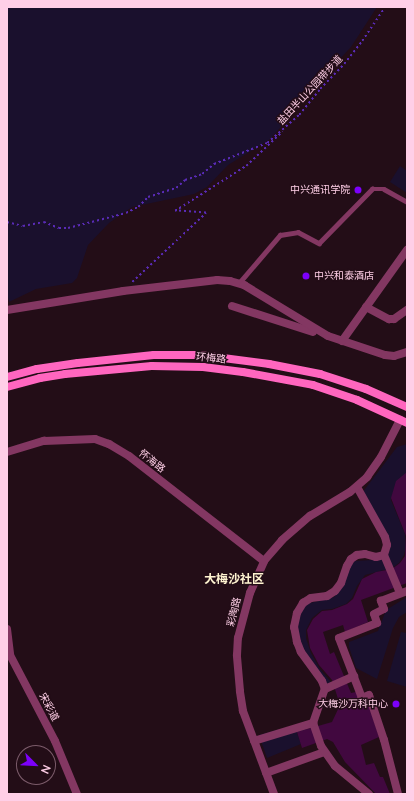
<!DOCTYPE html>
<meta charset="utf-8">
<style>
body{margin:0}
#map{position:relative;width:414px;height:801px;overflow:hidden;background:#230d17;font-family:Mulish,"Noto Sans SC",sans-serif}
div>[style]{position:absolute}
.green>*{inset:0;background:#1a102d}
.water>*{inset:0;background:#41083f}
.path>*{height:1.5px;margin-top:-0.75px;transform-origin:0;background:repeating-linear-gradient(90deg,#5a2bb7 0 2px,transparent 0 5px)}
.lane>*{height:4.5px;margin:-2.25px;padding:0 2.25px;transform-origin:2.25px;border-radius:2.25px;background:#833762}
.street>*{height:8px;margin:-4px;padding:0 4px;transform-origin:4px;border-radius:4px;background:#833762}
.secondary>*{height:8px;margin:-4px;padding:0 4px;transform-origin:4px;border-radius:4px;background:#ff66bf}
.dots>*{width:11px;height:11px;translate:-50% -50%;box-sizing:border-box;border:2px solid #230d17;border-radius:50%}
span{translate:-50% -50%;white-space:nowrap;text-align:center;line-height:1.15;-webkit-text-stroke:3px #230d17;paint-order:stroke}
.street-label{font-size:10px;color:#ffcfe7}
.poi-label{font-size:10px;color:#ffcfe7}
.right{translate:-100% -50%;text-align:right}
.left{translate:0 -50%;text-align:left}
.quarter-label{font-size:12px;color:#fff4d1;font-weight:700}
.frame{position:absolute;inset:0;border:8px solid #ffcfe7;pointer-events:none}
.north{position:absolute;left:16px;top:745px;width:40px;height:40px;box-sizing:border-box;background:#230d17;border:1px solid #7b5b6a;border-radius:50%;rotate:114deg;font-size:11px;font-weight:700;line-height:16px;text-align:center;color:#ffcfe7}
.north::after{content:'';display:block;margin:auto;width:14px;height:18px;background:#7c00fa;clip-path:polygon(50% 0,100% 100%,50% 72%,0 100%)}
</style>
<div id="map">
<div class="green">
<div style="clip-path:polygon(7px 7px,377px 7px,351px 47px,336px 63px,321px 73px,308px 85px,280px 128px,269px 140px,228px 165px,207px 187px,194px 194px,132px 207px,109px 223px,88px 245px,77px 278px,72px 283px,36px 289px,9px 302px,7px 292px)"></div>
<div style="clip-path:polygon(400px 166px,407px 171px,407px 193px,390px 182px)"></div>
<div style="clip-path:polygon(407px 444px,407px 473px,395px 486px,391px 500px,405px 534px,406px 546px,404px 555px,399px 563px,392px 568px,365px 575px,357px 586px,352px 598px,346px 604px,332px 609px,322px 610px,312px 618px,306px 630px,306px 638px,311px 653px,320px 669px,331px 682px,327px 684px,310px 661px,298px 639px,298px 619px,306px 604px,334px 597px,340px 589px,349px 567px,355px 561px,373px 560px,388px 555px,391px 544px,388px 535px,362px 493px,397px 447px)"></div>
<div style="clip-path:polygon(407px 597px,407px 612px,399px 617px,393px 628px,377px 679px,356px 668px,349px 647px,349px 642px,378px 631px,386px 610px)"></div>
<div style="clip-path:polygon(401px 632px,407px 633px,407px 687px,387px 681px)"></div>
<div style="clip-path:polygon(305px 722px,306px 730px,297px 733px,301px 744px,267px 758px,259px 735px)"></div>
</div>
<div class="water">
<div style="clip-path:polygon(407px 472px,407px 583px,361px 600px,368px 622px,345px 632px,343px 625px,323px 632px,330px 654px,334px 652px,351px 693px,356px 692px,360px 702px,367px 699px,379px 737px,361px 745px,366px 765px,374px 763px,380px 777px,383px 777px,390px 794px,376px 794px,345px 762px,333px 742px,327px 739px,302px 748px,297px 732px,332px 722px,340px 705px,332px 680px,319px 665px,310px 648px,307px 630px,313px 619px,322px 611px,332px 610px,347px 604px,353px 599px,362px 579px,376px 572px,392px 569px,400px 563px,405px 556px,406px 536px,391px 498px,396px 481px)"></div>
</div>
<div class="path">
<div style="left:7px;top:222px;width:16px;rotate:14deg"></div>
<div style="left:23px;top:226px;width:21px;rotate:-11deg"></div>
<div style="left:44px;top:222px;width:16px;rotate:22deg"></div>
<div style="left:59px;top:228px;width:9px"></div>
<div style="left:68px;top:228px;width:60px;rotate:-14.5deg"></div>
<div style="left:126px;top:213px;width:13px;rotate:-27deg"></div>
<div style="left:138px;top:207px;width:14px;rotate:-45deg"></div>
<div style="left:148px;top:197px;width:29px;rotate:-18deg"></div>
<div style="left:176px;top:188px;width:12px;rotate:-42deg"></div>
<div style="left:185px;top:180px;width:18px;rotate:-19deg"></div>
<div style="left:202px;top:174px;width:16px;rotate:-40deg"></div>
<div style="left:214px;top:164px;width:57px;rotate:-21.6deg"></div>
<div style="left:267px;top:143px;width:43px;rotate:-41.2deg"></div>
<div style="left:299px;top:115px;width:33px;rotate:-51deg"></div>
<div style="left:320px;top:89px;width:35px;rotate:-46deg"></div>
<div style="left:344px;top:64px;width:29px;rotate:-52deg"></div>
<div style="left:362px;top:41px;width:41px;rotate:-55.9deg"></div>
<div style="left:132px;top:282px;width:101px;rotate:-43deg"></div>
<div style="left:206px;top:213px;width:31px;rotate:-176deg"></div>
<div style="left:175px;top:211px;width:84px;rotate:-32.4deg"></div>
<div style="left:246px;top:166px;width:50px;rotate:-43.4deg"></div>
</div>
<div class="lane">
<div style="left:239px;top:283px;width:63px;rotate:-49.5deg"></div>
<div style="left:280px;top:235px;width:18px;rotate:-9deg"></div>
<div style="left:298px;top:232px;width:24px;rotate:28deg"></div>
<div style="left:319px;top:243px;width:76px;rotate:-45.5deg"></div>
<div style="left:372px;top:189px;width:12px"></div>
<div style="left:384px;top:189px;width:26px;rotate:29deg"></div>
</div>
<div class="street">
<div style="left:232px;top:306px;width:85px;rotate:17.8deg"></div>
<div style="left:366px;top:307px;width:26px;rotate:28deg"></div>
<div style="left:389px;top:319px;width:5px"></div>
<div style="left:394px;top:319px;width:16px;rotate:-35deg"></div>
<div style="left:7px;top:310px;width:118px;rotate:-9.3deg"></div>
<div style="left:123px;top:291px;width:95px;rotate:-6.7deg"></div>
<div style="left:217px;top:280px;width:13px;rotate:4deg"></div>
<div style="left:230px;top:281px;width:15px;rotate:16deg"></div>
<div style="left:244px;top:285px;width:98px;rotate:31.3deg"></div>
<div style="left:328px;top:336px;width:60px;rotate:18.4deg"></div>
<div style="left:385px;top:355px;width:9px;rotate:6deg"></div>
<div style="left:394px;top:356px;width:14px;rotate:-17deg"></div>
<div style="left:342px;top:341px;width:112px;rotate:-54.5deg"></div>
<div style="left:7px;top:452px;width:39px;rotate:-17deg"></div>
<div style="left:44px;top:441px;width:51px;rotate:-2.2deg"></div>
<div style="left:95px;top:439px;width:15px;rotate:20deg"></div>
<div style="left:109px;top:444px;width:23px;rotate:31deg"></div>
<div style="left:129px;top:456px;width:171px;rotate:37.9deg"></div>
<div style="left:357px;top:487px;width:57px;rotate:60.8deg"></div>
<div style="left:385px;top:537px;width:8px;rotate:76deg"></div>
<div style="left:387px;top:545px;width:10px;rotate:107deg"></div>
<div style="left:7px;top:629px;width:26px;rotate:83deg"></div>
<div style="left:10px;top:655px;width:97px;rotate:62.4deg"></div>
<div style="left:55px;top:741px;width:57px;rotate:67.5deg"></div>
<div style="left:325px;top:689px;width:32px;rotate:-24deg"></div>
<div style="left:254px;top:741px;width:62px;rotate:-17deg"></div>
<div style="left:266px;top:773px;width:62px;rotate:-19.9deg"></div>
<div style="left:274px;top:794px;width:89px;rotate:-110.5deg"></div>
<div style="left:243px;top:711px;width:20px;rotate:-99deg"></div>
<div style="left:240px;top:691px;width:36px;rotate:-95deg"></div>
<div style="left:237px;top:655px;width:17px;rotate:-87deg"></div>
<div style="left:238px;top:638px;width:47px;rotate:-75.1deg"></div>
<div style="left:250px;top:593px;width:35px;rotate:-66deg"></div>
<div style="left:264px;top:561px;width:28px;rotate:-49deg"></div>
<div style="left:282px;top:540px;width:37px;rotate:-41deg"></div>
<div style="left:310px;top:516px;width:47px;rotate:-31deg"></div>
<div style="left:350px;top:492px;width:23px;rotate:-41deg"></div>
<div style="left:367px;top:477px;width:24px;rotate:-55deg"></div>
<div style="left:381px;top:457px;width:42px;rotate:-62.8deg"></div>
<div style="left:369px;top:794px;width:44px;rotate:-140.5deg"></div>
<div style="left:335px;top:766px;width:24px;rotate:-125deg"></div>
<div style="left:321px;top:746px;width:24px;rotate:-109deg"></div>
<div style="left:313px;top:723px;width:36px;rotate:-71deg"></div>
<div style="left:325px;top:689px;width:9px;rotate:-111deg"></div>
<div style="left:322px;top:681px;width:36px;rotate:-126deg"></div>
<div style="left:301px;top:652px;width:11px;rotate:-112deg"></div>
<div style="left:297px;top:642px;width:15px;rotate:-101deg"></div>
<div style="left:294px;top:627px;width:14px;rotate:-78deg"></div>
<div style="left:297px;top:613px;width:12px;rotate:-59deg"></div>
<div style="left:303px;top:603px;width:9px;rotate:-32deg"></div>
<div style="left:311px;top:598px;width:16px;rotate:-7deg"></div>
<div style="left:327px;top:596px;width:9px;rotate:-32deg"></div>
<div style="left:335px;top:591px;width:10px;rotate:-53deg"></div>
<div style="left:341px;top:583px;width:18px;rotate:-71deg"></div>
<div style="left:347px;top:566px;width:8px;rotate:-60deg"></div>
<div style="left:351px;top:559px;width:7px;rotate:-34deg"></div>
<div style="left:357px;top:555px;width:8px;rotate:-7deg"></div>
<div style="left:365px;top:554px;width:11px;rotate:15deg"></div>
<div style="left:376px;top:557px;width:8px;rotate:-14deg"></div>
<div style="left:384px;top:555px;width:41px;rotate:67.2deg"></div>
<div style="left:398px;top:794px;width:56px;rotate:-104.5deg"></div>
<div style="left:384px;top:740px;width:47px;rotate:-108.4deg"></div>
<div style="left:369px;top:695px;width:8px;rotate:157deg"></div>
<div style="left:362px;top:698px;width:64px;rotate:-111deg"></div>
<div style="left:339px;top:638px;width:41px;rotate:-21.5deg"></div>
<div style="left:377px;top:623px;width:9px;rotate:-108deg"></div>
<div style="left:374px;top:614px;width:11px;rotate:-27deg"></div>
<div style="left:384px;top:609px;width:9px;rotate:-111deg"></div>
<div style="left:381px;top:601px;width:28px;rotate:-21deg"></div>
</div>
<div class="secondary">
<div style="left:7px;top:377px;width:31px;rotate:-15deg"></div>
<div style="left:37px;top:369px;width:41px;rotate:-8.3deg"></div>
<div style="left:78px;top:363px;width:76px;rotate:-6deg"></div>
<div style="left:154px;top:355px;width:46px"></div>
<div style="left:200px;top:355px;width:70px;rotate:7.4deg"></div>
<div style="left:269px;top:364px;width:52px;rotate:11.1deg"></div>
<div style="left:320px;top:374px;width:48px;rotate:18.1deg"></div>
<div style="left:366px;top:389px;width:45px;rotate:23.7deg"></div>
<div style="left:7px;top:387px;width:34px;rotate:-15deg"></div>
<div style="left:40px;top:378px;width:25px;rotate:-9deg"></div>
<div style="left:65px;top:374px;width:87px;rotate:-5.3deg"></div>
<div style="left:152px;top:366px;width:51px;rotate:1.1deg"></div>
<div style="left:203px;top:367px;width:40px;rotate:7.1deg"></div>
<div style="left:243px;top:372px;width:71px;rotate:10.5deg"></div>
<div style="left:313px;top:385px;width:46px;rotate:18.8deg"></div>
<div style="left:357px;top:400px;width:55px;rotate:24.7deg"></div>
</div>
<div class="dots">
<div style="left:358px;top:190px;background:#7c00fa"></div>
<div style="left:306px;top:276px;background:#7c00fa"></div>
<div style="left:396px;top:704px;background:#7c00fa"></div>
</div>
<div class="street-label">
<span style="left:310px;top:90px;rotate:-47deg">盐田半山公园带步道</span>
<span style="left:211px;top:358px;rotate:6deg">环梅路</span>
<span style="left:152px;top:461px;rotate:38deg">怀海路</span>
<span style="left:234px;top:612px;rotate:-76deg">彩陶路</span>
<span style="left:49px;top:707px;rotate:62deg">宋彩道</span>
</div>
<div class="poi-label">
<span class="right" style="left:350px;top:190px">中兴通讯学院</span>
<span class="left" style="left:314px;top:276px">中兴和泰酒店</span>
<span class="right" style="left:388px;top:704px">大梅沙万科中心</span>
</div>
<div class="quarter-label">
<span style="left:234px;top:579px">大梅沙社区</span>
</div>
<div class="frame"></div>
<div class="north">N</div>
</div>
